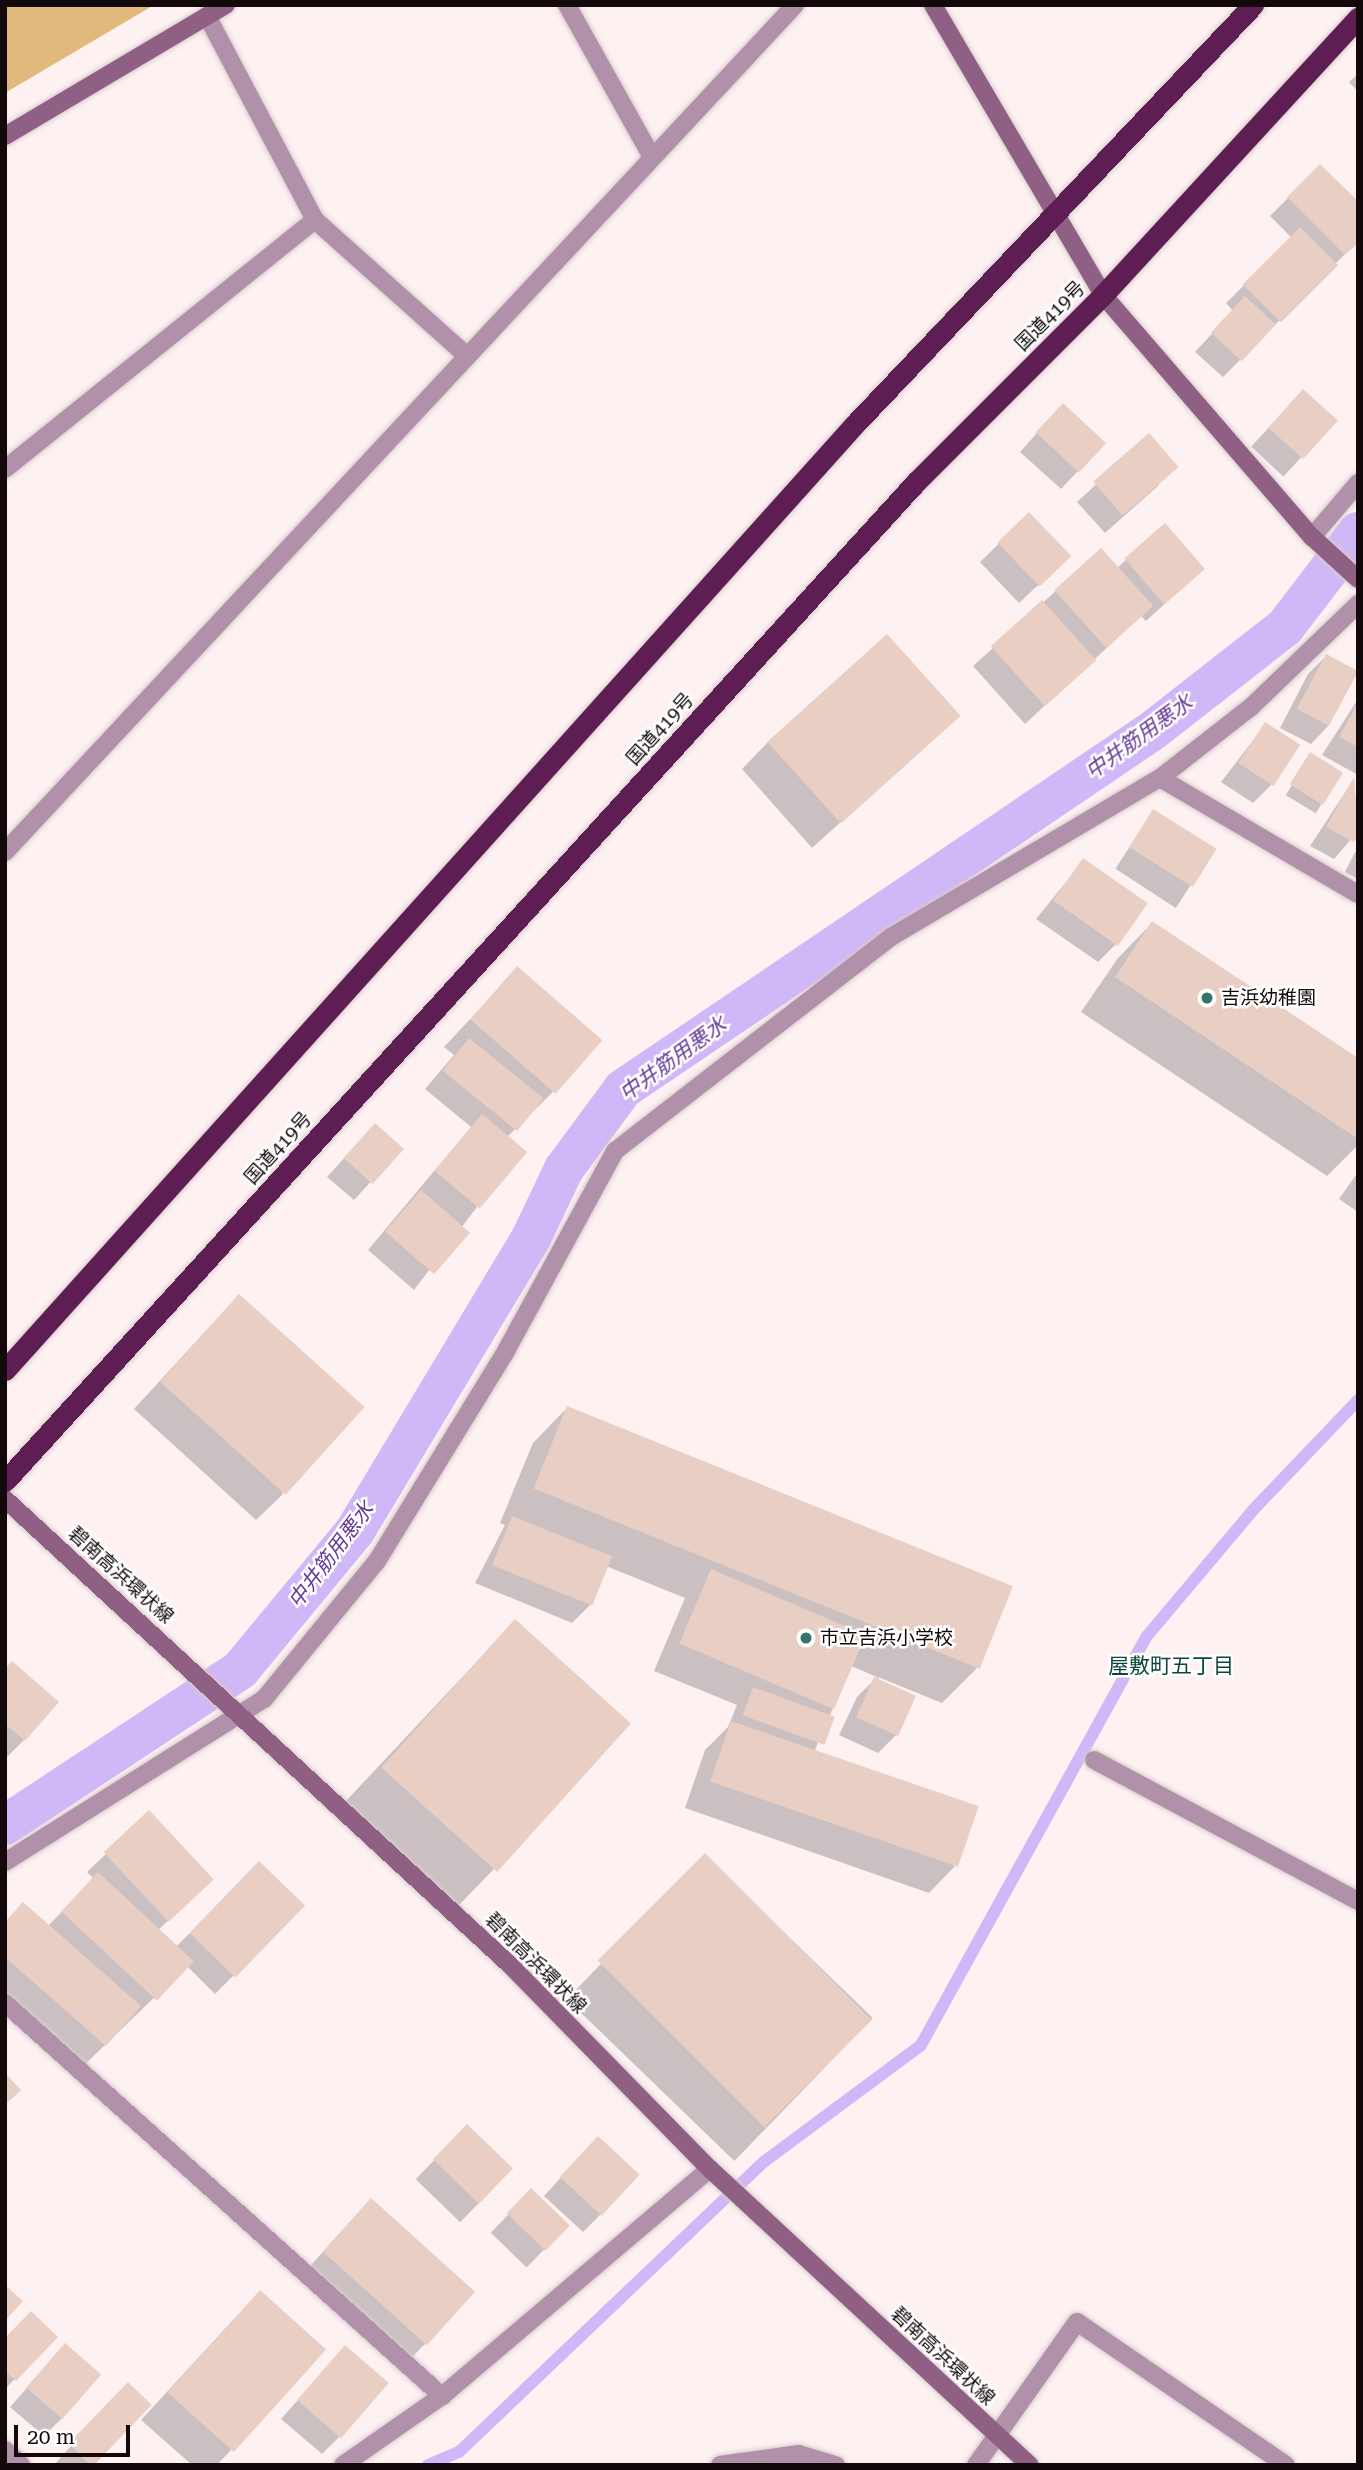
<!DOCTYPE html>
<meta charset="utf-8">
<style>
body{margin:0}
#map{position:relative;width:1363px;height:2470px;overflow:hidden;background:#fdf1f2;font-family:"Roboto Serif","Noto Sans JP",serif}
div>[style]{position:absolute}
.green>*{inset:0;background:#e2b97d}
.shadow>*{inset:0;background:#0003;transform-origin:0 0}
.stream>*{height:12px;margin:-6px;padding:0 6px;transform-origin:6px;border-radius:6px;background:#d0b7f7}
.canal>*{height:40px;margin:-20px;padding:0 20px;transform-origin:20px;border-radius:20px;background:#d0b7f7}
.building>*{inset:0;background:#e9cec4;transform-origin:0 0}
.roads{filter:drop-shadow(0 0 2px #d8cccd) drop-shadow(0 0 2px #d8cccd)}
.street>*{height:18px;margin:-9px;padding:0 9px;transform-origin:9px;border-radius:9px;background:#b190a9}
.secondary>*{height:18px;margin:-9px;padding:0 9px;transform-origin:9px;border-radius:9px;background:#8f6084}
.highway>*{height:21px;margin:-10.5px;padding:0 10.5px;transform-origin:10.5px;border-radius:10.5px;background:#5f1e53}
.dots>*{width:19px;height:19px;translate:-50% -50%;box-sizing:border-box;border:4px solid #fff;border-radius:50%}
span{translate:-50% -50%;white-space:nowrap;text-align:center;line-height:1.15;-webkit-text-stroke:5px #fff;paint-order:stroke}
.street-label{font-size:19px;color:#13090b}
.poi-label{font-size:19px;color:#13090b}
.left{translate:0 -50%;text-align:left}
.water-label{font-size:21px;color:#653b96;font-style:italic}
.neighbourhood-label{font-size:21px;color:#0c453a}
.frame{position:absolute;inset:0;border:7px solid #13090b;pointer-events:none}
.scale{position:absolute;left:14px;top:2425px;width:116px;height:32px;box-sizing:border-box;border:4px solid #13090b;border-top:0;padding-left:9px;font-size:21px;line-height:24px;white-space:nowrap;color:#13090b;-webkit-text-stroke:5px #fff;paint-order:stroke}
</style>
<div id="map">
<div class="green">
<div style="clip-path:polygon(5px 5px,154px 5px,5px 93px)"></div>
</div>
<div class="shadow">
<div style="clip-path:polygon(1358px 74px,1358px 92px,1349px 82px)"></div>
<div style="clip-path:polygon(1320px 166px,1358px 241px,1223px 377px,1195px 352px,1233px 311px,1226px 303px,1292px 238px,1270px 216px)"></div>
<div style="left:1303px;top:391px;width:44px;height:76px;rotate:43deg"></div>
<div style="clip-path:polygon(1045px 424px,1104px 443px,1061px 489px,1020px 452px)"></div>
<div style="clip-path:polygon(1149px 436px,1159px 485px,1105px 533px,1077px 502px)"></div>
<div style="clip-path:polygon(1029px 514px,1050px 574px,1019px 603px,980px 562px)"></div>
<div style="clip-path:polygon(1164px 525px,1203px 569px,1146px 621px,1141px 616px,1025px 724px,973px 666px,1101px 550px,1117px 568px)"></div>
<div style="clip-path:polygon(1326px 656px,1357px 673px,1329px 725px,1311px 744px,1280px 728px,1308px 674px)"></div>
<div style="clip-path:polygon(1358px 699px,1358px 775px,1322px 755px)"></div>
<div style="clip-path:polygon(958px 716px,812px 848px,742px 769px,768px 742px)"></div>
<div style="clip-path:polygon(1265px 725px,1271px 785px,1253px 803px,1221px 782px)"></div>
<div style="left:1310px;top:755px;width:35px;height:47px;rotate:31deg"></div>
<div style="clip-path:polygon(1354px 779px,1358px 831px,1334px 859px,1310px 846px)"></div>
<div style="left:1153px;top:811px;width:72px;height:69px;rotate:33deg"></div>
<div style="clip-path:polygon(1355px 852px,1358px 853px,1358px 879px,1345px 872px)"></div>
<div style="clip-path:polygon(1084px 860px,1116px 944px,1098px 962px,1036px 919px)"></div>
<div style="clip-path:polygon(1152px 923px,1358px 1060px,1358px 1145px,1327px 1176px,1081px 1012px,1118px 958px)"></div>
<div style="clip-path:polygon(517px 969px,553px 1092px,507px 1137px,477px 1207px,414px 1290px,368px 1250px,471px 1127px,425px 1089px,454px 1055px,444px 1047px)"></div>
<div style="clip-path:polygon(357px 1144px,401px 1149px,354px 1200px,327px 1177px)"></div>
<div style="clip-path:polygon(1358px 1172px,1358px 1212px,1339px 1199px)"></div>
<div style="clip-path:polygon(213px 1323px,283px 1494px,256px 1520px,134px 1409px)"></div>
<div style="clip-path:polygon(567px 1408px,977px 1668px,942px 1703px,878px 1677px,896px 1735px,878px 1753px,839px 1735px,857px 1697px,877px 1677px,851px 1666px,814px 1752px,955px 1866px,929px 1893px,685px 1808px,705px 1750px,728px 1727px,737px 1705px,654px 1671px,685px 1598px,606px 1566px,591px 1604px,572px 1623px,475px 1583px,505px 1525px,500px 1523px,533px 1443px)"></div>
<div style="clip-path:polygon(515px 1621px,493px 1870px,459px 1905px,345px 1802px)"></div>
<div style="clip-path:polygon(5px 1670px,24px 1740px,6px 1758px,5px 1757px)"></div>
<div style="clip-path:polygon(149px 1813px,194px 1897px,158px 1930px,176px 1947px,259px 1863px,303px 1906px,215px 1994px,187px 1966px,78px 2071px,5px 2007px,5px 1923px,48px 1926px,94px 1879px,87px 1872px)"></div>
<div style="left:705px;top:1856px;width:233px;height:199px;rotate:44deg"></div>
<div style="left:467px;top:2126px;width:62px;height:74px;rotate:44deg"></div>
<div style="clip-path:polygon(580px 2157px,601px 2214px,583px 2232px,544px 2196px)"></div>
<div style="left:531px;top:2191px;width:50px;height:58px;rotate:44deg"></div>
<div style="clip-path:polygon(371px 2200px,426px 2343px,399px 2370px,298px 2279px)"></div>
<div style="clip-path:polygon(234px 2319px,324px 2350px,217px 2465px,192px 2465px,141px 2420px)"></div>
<div style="clip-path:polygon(56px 2337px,5px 2389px,5px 2340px)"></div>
<div style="clip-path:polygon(65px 2345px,62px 2418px,44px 2436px,10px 2407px)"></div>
<div style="clip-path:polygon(345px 2347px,340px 2436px,322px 2454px,281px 2419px)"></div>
<div style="clip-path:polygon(110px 2402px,150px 2405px,94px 2465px,54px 2465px)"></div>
</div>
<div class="stream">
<div style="left:428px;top:2465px;width:34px;rotate:-23deg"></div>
<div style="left:459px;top:2452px;width:422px;rotate:-43.6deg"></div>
<div style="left:765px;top:2161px;width:194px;rotate:-36.6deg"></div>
<div style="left:921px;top:2045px;width:467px;rotate:-61.1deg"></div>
<div style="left:1147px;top:1636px;width:165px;rotate:-49.9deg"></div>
<div style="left:1253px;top:1510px;width:152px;rotate:-46.3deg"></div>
</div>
<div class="canal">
<div style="left:5px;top:1825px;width:282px;rotate:-33.4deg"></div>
<div style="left:240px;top:1670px;width:180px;rotate:-50.4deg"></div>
<div style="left:355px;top:1531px;width:344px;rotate:-59deg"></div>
<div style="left:532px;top:1236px;width:74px;rotate:-64.5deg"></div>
<div style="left:564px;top:1169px;width:99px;rotate:-53.6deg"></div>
<div style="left:623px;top:1089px;width:639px;rotate:-34.09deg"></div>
<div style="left:1152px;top:731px;width:169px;rotate:-38deg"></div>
<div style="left:1285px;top:627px;width:120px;rotate:-52.5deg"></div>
</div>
<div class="building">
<div style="clip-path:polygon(1320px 164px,1358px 201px,1358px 243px,1345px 255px,1287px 197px)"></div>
<div style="left:1300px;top:227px;width:54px;height:81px;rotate:45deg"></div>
<div style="left:1245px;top:296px;width:42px;height:50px;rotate:43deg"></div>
<div style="left:1303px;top:389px;width:47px;height:52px;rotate:42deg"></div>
<div style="left:1063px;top:403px;width:59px;height:40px;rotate:43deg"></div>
<div style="left:1149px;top:433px;width:45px;height:74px;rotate:49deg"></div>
<div style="left:1029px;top:512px;width:61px;height:44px;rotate:46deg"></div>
<div style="left:1165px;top:523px;width:61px;height:54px;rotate:49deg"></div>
<div style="left:1101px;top:548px;width:78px;height:63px;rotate:48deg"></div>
<div style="left:1042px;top:600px;width:81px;height:69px;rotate:48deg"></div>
<div style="left:887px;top:634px;width:110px;height:161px;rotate:48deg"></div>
<div style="left:1326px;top:654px;width:36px;height:62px;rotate:28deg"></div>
<div style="clip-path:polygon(1358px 703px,1358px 747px,1339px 737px)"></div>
<div style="left:1265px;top:722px;width:42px;height:49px;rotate:33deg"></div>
<div style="left:1310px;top:752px;width:39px;height:38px;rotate:32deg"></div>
<div style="clip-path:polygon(1354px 777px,1358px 835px,1354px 842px,1326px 827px)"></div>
<div style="left:1153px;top:809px;width:75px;height:45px;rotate:32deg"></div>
<div style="left:1083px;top:858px;width:79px;height:52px;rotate:35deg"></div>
<div style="clip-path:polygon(1152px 921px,1358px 1058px,1358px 1139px,1115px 977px)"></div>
<div style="left:517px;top:966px;width:113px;height:71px;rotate:41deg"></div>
<div style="left:469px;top:1038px;width:96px;height:42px;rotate:39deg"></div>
<div style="left:482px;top:1114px;width:59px;height:74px;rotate:40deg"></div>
<div style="left:375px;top:1123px;width:39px;height:47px;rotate:42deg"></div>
<div style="left:421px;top:1190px;width:65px;height:55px;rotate:41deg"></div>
<div style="left:239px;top:1294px;width:169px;height:118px;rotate:42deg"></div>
<div style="left:567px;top:1406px;width:481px;height:89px;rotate:22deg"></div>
<div style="left:512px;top:1516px;width:108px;height:53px;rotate:22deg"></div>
<div style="left:711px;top:1569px;width:168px;height:81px;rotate:23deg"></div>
<div style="left:515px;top:1619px;width:156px;height:200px;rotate:42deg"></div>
<div style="clip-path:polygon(12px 1661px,59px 1702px,25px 1741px,5px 1724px,5px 1669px)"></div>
<div style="left:874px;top:1677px;width:46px;height:44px;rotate:24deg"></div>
<div style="left:753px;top:1687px;width:87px;height:30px;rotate:20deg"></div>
<div style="left:731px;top:1721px;width:262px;height:64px;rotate:19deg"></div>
<div style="left:149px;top:1810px;width:95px;height:62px;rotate:47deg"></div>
<div style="left:705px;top:1853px;width:236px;height:152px;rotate:45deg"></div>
<div style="left:259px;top:1861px;width:64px;height:100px;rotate:44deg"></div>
<div style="left:98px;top:1872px;width:131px;height:54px;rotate:43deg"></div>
<div style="clip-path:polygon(23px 1902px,141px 2006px,106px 2046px,5px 1957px,5px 1922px)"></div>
<div style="clip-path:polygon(5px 2073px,21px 2090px,5px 2105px)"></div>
<div style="left:467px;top:2124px;width:64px;height:49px;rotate:44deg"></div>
<div style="left:598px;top:2136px;width:57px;height:56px;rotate:43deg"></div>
<div style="left:531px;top:2188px;width:54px;height:35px;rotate:44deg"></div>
<div style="left:371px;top:2198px;width:140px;height:72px;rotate:42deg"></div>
<div style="clip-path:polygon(5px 2285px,23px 2301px,5px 2321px)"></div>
<div style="left:260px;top:2290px;width:89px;height:138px;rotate:42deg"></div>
<div style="clip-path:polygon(31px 2311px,58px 2337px,16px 2381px,5px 2371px,5px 2338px)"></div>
<div style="left:65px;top:2343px;width:48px;height:59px;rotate:41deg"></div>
<div style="left:345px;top:2345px;width:58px;height:73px;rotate:41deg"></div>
<div style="left:128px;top:2382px;width:33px;height:86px;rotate:44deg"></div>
</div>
<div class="roads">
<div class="street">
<div style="left:567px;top:5px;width:174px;rotate:60.8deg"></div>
<div style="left:207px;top:16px;width:231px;rotate:62.1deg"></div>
<div style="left:315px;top:220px;width:201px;rotate:41.8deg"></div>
<div style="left:5px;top:469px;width:398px;rotate:-38.8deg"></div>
<div style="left:1312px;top:537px;width:71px;rotate:-49.6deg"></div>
<div style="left:1160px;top:778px;width:229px;rotate:30.4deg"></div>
<div style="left:5px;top:852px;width:1158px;rotate:-46.99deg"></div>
<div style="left:1094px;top:1760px;width:299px;rotate:28.1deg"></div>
<div style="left:5px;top:1862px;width:306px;rotate:-32.2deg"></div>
<div style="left:264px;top:1699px;width:178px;rotate:-50.7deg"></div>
<div style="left:377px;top:1561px;width:246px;rotate:-58.4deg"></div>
<div style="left:506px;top:1351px;width:228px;rotate:-61.4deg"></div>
<div style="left:615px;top:1151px;width:349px;rotate:-37.8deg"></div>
<div style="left:891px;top:937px;width:312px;rotate:-30.6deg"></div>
<div style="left:1160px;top:778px;width:115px;rotate:-38deg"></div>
<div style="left:1251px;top:707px;width:149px;rotate:-43.9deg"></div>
<div style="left:5px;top:2003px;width:588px;rotate:41.97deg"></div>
<div style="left:5px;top:2450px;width:22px;rotate:43deg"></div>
<div style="left:343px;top:2465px;width:121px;rotate:-34.9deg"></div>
<div style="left:442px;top:2396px;width:351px;rotate:-40.3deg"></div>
<div style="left:720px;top:2465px;width:80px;rotate:-7.9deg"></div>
<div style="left:799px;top:2454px;width:39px;rotate:17deg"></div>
<div style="left:976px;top:2465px;width:175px;rotate:-54.8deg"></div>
<div style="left:1077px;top:2322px;width:253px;rotate:34.4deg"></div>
</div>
<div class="secondary">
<div style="left:933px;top:5px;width:336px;rotate:59.6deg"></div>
<div style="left:1103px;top:295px;width:320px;rotate:49.2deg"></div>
<div style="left:1312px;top:537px;width:62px;rotate:42.4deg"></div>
<div style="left:5px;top:136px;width:257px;rotate:-30.7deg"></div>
<div style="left:5px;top:1499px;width:687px;rotate:42.7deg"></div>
<div style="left:510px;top:1965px;width:286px;rotate:45.6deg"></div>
<div style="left:710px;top:2169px;width:436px;rotate:42.8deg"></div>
</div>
<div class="highway">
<div style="left:5px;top:1370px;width:1272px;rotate:-48.06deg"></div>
<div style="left:855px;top:424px;width:578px;rotate:-46.47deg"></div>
<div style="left:5px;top:1481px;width:1352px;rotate:-47.64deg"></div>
<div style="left:916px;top:482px;width:264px;rotate:-45deg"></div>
<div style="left:1103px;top:295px;width:377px;rotate:-47.4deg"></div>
</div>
</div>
<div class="dots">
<div style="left:1207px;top:998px;background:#337666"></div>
<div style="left:806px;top:1638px;background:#337666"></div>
</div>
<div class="street-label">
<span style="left:1050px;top:316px;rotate:-45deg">国道419号</span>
<span style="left:660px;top:729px;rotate:-48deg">国道419号</span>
<span style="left:278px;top:1148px;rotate:-48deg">国道419号</span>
<span style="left:121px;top:1575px;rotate:42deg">碧南高浜環状線</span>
<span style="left:536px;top:1963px;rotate:45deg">碧南高浜環状線</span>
<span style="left:943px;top:2356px;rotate:43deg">碧南高浜環状線</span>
</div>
<div class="poi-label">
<span class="left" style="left:1221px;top:998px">吉浜幼稚園</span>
<span class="left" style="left:820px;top:1638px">市立吉浜小学校</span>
</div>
<div class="water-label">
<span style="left:1139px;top:737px;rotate:-36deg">中井筋用悪水</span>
<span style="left:673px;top:1059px;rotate:-36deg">中井筋用悪水</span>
<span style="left:331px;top:1555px;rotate:-53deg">中井筋用悪水</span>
</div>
<div class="neighbourhood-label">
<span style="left:1171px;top:1666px">屋敷町五丁目</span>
</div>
<div class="frame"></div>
<div class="scale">20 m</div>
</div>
